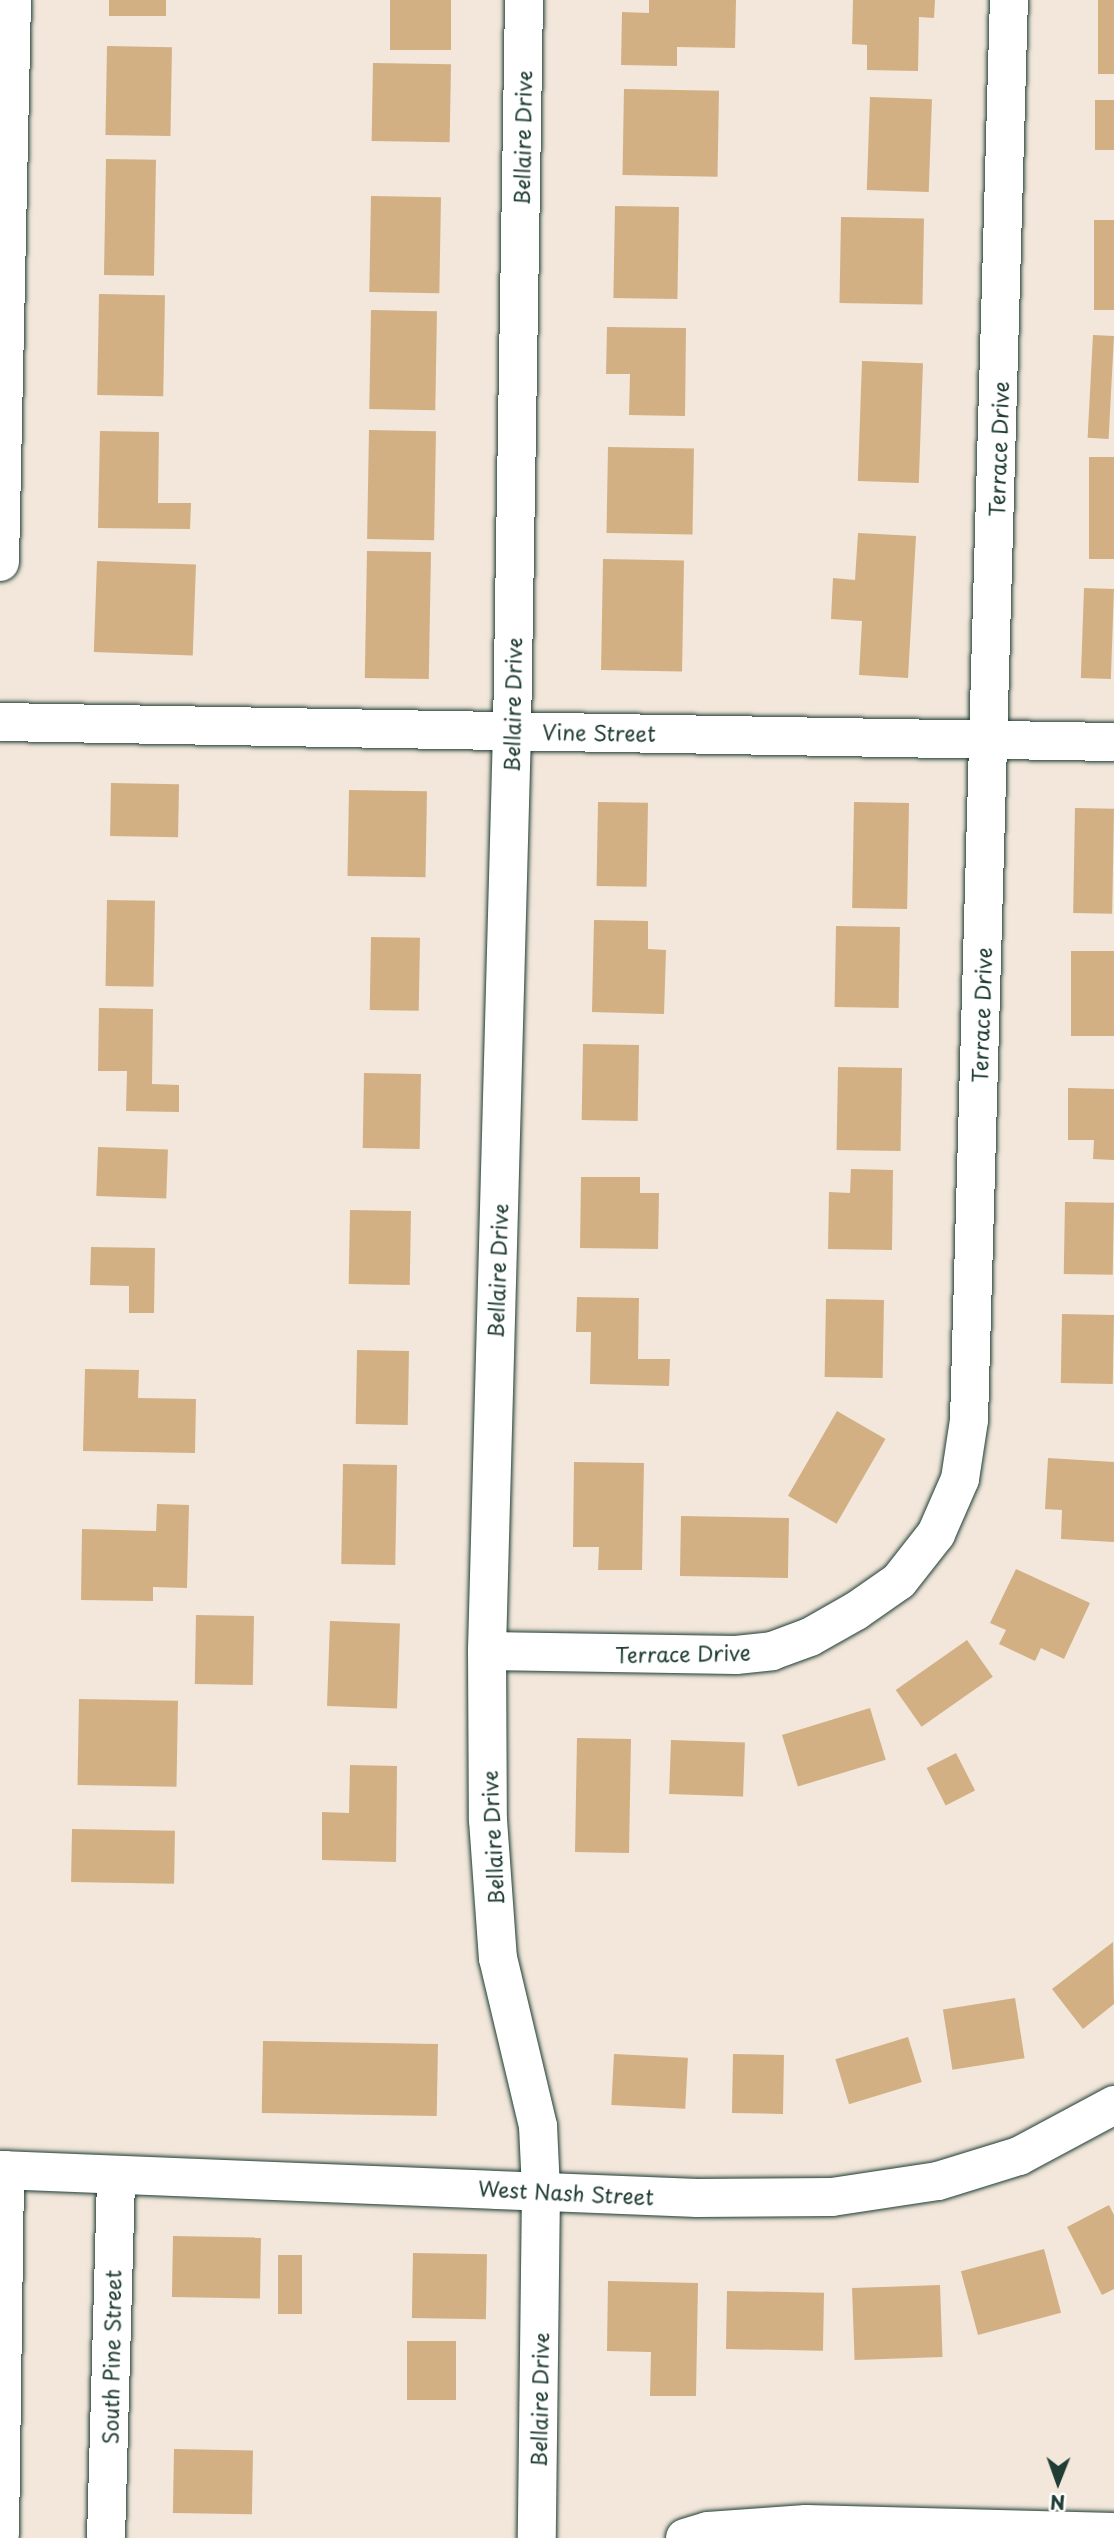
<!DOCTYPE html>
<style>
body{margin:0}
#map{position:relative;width:1114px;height:2538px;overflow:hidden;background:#f2e7da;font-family:"Playpen Sans",sans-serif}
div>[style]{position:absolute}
.building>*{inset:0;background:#d2b084;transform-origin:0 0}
.roads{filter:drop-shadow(0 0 2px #1f3d34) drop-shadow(0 0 2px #1f3d34)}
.minor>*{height:38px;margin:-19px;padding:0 19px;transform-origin:19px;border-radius:19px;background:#fff}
span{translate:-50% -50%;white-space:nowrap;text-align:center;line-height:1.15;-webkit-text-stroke:5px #fff;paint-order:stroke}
.street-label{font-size:21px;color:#1f3d34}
.north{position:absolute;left:1023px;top:2447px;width:70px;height:70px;-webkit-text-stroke:5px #fff;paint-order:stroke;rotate:181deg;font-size:19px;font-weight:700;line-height:28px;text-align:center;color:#1f3d34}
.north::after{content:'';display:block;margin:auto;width:24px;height:32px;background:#1f3d34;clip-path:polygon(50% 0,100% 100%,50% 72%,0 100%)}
</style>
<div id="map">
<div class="building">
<div style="left:109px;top:0;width:57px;height:16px"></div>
<div style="left:390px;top:0;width:61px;height:50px"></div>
<div style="clip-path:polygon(649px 0,736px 0,735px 48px,677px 47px,677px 66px,621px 65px,622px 12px,649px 13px)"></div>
<div style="clip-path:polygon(853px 0,935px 0,934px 18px,919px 17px,918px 71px,867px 70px,867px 45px,852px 44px)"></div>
<div style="left:1098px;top:0;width:16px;height:74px"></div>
<div style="left:107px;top:46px;width:65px;height:89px;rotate:1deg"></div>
<div style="left:373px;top:63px;width:78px;height:78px;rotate:1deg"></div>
<div style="left:624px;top:89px;width:95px;height:86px;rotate:1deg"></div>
<div style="left:870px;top:97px;width:62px;height:93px;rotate:2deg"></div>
<div style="left:1095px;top:100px;width:19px;height:50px"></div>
<div style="left:106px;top:159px;width:50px;height:116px;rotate:1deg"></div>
<div style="left:371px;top:196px;width:70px;height:96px;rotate:1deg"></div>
<div style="left:615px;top:206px;width:64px;height:92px;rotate:1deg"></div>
<div style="left:841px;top:217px;width:83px;height:86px;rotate:1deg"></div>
<div style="left:1094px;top:220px;width:20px;height:90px"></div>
<div style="left:99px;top:294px;width:66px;height:101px;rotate:1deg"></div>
<div style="left:371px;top:310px;width:66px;height:99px;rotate:1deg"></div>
<div style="clip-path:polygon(607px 327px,686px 328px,685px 416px,629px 415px,630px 374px,606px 374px)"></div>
<div style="left:1093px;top:335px;width:21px;height:103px;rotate:3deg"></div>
<div style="left:862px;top:361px;width:61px;height:120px;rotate:2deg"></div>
<div style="left:369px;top:430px;width:67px;height:109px;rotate:1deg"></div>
<div style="clip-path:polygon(100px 431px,159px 432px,158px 503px,191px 503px,190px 529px,98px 528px)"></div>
<div style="left:608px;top:447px;width:86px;height:86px;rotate:1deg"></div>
<div style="left:1089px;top:457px;width:25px;height:102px"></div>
<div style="clip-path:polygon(858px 533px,916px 536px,908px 678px,859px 675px,862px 621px,831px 619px,833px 578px,855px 580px)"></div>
<div style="left:367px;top:551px;width:64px;height:127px;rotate:1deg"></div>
<div style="left:603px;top:559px;width:81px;height:111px;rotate:1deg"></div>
<div style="left:97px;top:561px;width:99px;height:91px;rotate:2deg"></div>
<div style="left:1084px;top:588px;width:30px;height:90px;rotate:2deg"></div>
<div style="left:111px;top:783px;width:68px;height:53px;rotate:1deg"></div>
<div style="left:349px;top:790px;width:78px;height:86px;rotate:1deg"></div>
<div style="left:598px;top:802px;width:50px;height:84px;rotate:1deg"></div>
<div style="left:854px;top:802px;width:55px;height:106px;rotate:1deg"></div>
<div style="left:1075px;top:808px;width:39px;height:105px;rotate:1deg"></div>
<div style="left:107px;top:900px;width:48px;height:86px;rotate:1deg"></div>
<div style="clip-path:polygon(594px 920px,648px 921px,648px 949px,666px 950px,664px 1014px,592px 1012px)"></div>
<div style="left:836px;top:926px;width:64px;height:81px;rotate:1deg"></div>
<div style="left:371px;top:937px;width:49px;height:73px;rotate:1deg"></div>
<div style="left:1071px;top:951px;width:43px;height:85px"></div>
<div style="clip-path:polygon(99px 1008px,153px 1009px,152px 1084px,179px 1085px,179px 1112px,126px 1111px,127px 1071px,98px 1071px)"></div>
<div style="left:583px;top:1044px;width:56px;height:76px;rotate:1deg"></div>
<div style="left:838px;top:1067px;width:64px;height:83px;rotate:1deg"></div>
<div style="left:364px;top:1073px;width:57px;height:75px;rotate:1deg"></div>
<div style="clip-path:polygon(1068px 1088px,1114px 1089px,1114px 1160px,1093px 1159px,1094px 1140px,1068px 1140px)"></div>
<div style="left:98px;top:1147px;width:70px;height:49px;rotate:2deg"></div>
<div style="clip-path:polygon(851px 1169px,893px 1170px,892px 1250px,828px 1249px,829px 1192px,850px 1193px)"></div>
<div style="clip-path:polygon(581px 1177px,640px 1177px,640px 1193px,659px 1193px,658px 1249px,580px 1248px)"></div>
<div style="left:1065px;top:1202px;width:49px;height:72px;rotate:1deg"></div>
<div style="left:350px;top:1210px;width:61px;height:74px;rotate:1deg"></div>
<div style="clip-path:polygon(91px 1247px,155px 1248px,154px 1313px,129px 1313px,129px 1286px,90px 1285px)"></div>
<div style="clip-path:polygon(577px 1297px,639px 1298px,638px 1359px,670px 1359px,669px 1386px,590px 1384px,591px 1332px,576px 1332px)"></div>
<div style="left:826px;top:1299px;width:58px;height:78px;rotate:1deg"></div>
<div style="left:1062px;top:1314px;width:52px;height:69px;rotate:1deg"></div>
<div style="left:357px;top:1350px;width:52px;height:74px;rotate:1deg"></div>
<div style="clip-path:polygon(85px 1369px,139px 1370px,138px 1398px,196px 1399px,195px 1453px,83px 1451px)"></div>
<div style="left:837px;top:1411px;width:56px;height:98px;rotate:30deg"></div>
<div style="clip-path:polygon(1048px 1458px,1114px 1462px,1114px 1542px,1061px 1539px,1062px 1510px,1045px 1509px)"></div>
<div style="clip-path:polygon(574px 1462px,644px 1463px,642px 1570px,598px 1570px,599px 1547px,573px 1547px)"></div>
<div style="left:343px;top:1464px;width:54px;height:100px;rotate:1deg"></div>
<div style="clip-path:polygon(157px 1504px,189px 1505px,187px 1588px,153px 1587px,153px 1601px,81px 1600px,82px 1529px,156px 1531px)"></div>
<div style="left:681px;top:1516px;width:108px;height:60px;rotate:1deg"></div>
<div style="clip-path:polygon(1016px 1569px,1090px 1603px,1064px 1659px,1041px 1648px,1035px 1661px,999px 1644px,1006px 1630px,990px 1623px)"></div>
<div style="left:196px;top:1615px;width:58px;height:69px;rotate:1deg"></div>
<div style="left:330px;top:1621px;width:70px;height:85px;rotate:2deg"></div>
<div style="left:967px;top:1640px;width:45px;height:87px;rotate:55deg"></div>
<div style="left:79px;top:1699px;width:99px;height:86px;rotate:1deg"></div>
<div style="left:870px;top:1708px;width:54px;height:92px;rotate:73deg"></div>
<div style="left:577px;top:1738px;width:54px;height:114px;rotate:1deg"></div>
<div style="left:671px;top:1740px;width:74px;height:54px;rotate:2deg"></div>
<div style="left:956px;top:1753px;width:42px;height:33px;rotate:63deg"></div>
<div style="clip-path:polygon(350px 1765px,397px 1766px,396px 1862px,322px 1860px,322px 1812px,349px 1813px)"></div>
<div style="left:72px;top:1829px;width:103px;height:53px;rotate:1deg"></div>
<div style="clip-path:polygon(1113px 1942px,1114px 2004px,1083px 2029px,1052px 1989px)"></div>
<div style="left:1015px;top:1998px;width:61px;height:73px;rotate:81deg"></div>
<div style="left:908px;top:2037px;width:47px;height:76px;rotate:73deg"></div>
<div style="left:263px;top:2041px;width:175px;height:72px;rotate:1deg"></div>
<div style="left:614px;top:2054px;width:74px;height:51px;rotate:3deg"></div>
<div style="left:733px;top:2054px;width:51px;height:59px;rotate:1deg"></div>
<div style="clip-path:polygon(1109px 2205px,1114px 2215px,1114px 2289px,1102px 2295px,1067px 2227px)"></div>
<div style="left:173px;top:2236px;width:88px;height:61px;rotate:1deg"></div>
<div style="left:1044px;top:2249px;width:66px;height:86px;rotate:75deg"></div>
<div style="left:413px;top:2253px;width:74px;height:65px;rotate:1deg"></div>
<div style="left:278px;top:2255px;width:24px;height:59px"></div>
<div style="clip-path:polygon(608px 2281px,698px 2283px,696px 2396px,650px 2396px,651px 2352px,607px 2351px)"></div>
<div style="left:940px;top:2285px;width:72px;height:88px;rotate:88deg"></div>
<div style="left:727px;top:2291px;width:97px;height:58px;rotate:1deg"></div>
<div style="left:407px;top:2341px;width:49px;height:59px"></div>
<div style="left:174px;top:2449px;width:79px;height:64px;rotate:1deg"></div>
</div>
<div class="roads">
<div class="minor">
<div style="left:524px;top:0;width:731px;rotate:90.94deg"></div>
<div style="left:512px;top:731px;width:920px;rotate:91.56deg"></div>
<div style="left:487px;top:1651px;width:169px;rotate:89.7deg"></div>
<div style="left:488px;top:1820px;width:138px;rotate:85.9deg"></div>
<div style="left:498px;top:1958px;width:173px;rotate:76.6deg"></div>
<div style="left:538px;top:2126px;width:64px;rotate:87.3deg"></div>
<div style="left:541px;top:2190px;width:348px;rotate:90.7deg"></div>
<div style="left:0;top:562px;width:562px;rotate:-88.78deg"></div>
<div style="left:0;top:722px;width:1114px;rotate:1.03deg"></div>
<div style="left:487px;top:1651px;width:249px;rotate:0.9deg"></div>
<div style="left:736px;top:1655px;width:36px;rotate:-6deg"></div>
<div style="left:772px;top:1651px;width:40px;rotate:-20.2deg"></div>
<div style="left:810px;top:1637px;width:53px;rotate:-29.5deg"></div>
<div style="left:856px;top:1611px;width:52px;rotate:-34.9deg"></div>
<div style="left:899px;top:1581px;width:60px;rotate:-51.8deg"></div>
<div style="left:936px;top:1534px;width:60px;rotate:-66.4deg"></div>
<div style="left:960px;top:1479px;width:60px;rotate:-81.3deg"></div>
<div style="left:969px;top:1420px;width:1421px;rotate:-88.39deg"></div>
<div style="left:0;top:2170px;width:698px;rotate:2.3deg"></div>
<div style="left:697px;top:2198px;width:135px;rotate:-0.4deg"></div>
<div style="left:832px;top:2197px;width:107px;rotate:-8.6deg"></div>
<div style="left:938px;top:2181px;width:85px;rotate:-17.2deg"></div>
<div style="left:1019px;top:2156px;width:108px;rotate:-28.2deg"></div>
<div style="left:0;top:2534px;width:364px;rotate:-89.2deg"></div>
<div style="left:106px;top:2538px;width:362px;rotate:-88.4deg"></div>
<div style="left:685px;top:2538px;width:24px;rotate:-17deg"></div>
<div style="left:708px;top:2531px;width:98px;rotate:-4.1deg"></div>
<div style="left:806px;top:2524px;width:308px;rotate:1.5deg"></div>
</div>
</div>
<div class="street-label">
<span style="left:522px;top:138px;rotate:-89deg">Bellaire Drive</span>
<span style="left:998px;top:449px;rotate:-88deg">Terrace Drive</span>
<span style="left:512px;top:705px;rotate:-89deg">Bellaire Drive</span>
<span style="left:599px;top:732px;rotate:1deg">Vine Street</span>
<span style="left:981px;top:1015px;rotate:-88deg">Terrace Drive</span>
<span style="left:497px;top:1271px;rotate:-88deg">Bellaire Drive</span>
<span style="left:683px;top:1653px;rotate:-1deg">Terrace Drive</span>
<span style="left:492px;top:1838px;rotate:-93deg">Bellaire Drive</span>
<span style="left:566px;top:2192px;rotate:3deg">West Nash Street</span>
<span style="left:111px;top:2357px;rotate:-89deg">South Pine Street</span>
<span style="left:539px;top:2400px;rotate:-89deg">Bellaire Drive</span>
</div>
<div class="north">N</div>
</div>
